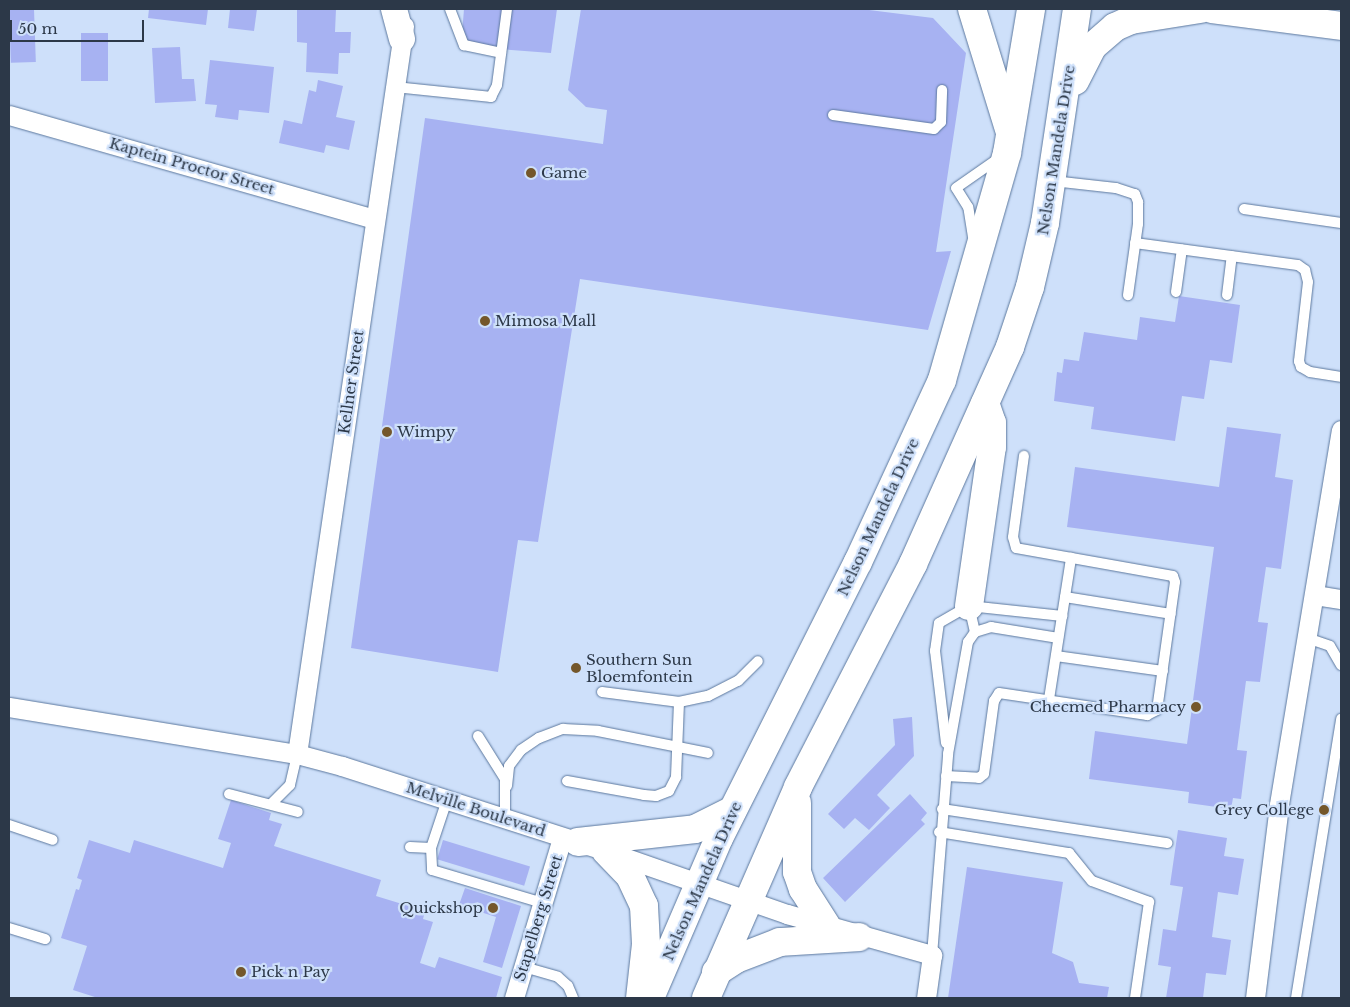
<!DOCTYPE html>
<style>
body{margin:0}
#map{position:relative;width:1350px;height:1007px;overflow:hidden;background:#cee0fa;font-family:"Libre Baskerville",serif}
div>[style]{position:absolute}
.building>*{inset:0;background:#a7b2f2;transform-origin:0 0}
.roads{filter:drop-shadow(0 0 1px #5c789e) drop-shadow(0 0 1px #5c789e)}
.lane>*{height:10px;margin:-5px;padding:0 5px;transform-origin:5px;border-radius:5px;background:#fff}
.street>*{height:19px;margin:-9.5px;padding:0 9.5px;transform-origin:9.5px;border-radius:9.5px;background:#fff}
.secondary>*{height:26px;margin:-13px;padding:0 13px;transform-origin:13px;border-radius:13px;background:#fff}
.highway>*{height:28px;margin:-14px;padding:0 14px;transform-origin:14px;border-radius:14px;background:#fff}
.dots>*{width:14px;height:14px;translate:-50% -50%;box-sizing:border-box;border:2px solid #cee0fa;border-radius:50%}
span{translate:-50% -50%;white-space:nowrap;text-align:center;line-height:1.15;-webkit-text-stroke:4.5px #cee0fa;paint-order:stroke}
.street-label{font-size:15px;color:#2c3848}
.poi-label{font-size:15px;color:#2c3848}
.left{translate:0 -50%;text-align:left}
.right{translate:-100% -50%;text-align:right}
.frame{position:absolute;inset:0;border:10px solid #2c3848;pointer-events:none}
.scale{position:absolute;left:10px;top:20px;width:134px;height:22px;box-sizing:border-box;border:2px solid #2c3848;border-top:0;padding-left:6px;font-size:15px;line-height:18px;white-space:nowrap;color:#2c3848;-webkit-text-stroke:4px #cee0fa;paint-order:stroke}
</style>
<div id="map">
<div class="building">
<div style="left:34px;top:9px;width:53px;height:25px;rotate:88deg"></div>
<div style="clip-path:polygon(149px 9px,208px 9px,206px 25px,148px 18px)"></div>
<div style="clip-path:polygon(230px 9px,257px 9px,254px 31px,228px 28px)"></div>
<div style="clip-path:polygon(297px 9px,336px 9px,335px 32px,351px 32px,350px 53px,339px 53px,338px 74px,306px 72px,307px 43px,297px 42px)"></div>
<div style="clip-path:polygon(464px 9px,557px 9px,551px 53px,461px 46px)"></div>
<div style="clip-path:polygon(581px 9px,861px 9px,933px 18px,966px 53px,936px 252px,951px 251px,928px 330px,580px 279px,538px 542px,518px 540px,498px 672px,351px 648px,425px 118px,603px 144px,607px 110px,586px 107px,568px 90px)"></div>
<div style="left:81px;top:33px;width:27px;height:48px"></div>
<div style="clip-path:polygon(180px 47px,182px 79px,194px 79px,196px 101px,155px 103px,152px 48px)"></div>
<div style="clip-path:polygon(210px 60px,274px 67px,269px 113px,239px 110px,238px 120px,215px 117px,217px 105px,205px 104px)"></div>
<div style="clip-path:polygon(318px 80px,343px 86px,336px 117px,355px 121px,349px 150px,326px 145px,324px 153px,279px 143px,284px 120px,302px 124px,309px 90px,316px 92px)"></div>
<div style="clip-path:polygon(1179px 296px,1240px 305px,1232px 363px,1210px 360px,1204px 399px,1182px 396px,1175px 441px,1091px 429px,1094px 407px,1054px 401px,1057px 372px,1062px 373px,1064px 359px,1079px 361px,1084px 332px,1137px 340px,1140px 317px,1175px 322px)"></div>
<div style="clip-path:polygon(1227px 427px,1281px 434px,1275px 477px,1293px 480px,1281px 569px,1266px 567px,1258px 622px,1268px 623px,1260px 682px,1246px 681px,1237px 750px,1247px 751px,1241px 799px,1233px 798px,1231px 809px,1188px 803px,1189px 792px,1089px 779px,1095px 731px,1187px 744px,1214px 547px,1067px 527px,1075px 467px,1219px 487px)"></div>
<div style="clip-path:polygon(912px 717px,914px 756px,877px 795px,890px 808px,869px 830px,855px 818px,844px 829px,828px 814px,895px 745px,893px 719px)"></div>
<div style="clip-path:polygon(910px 794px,927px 813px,921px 820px,925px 824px,845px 902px,823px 878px)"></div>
<div style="clip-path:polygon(231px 800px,271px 813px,269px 820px,282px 824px,274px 846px,381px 880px,376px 896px,425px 911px,423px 919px,433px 922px,420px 963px,435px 968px,439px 957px,502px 977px,496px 998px,98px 998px,73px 990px,87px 946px,61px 938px,76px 889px,79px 890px,82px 880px,77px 878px,89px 840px,130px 853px,134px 840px,223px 868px,231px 843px,218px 839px)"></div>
<div style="clip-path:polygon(1178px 830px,1227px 838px,1224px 856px,1244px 859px,1238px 895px,1218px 892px,1212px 937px,1231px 940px,1226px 975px,1206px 973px,1203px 998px,1166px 998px,1171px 967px,1158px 965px,1163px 929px,1176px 931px,1183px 887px,1170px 885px)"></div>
<div style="left:443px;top:840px;width:91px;height:20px;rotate:17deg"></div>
<div style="clip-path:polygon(967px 867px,1063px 882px,1052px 953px,1073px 962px,1079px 983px,1109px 987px,1107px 998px,948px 998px)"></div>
<div style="clip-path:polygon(465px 888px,521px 906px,502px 968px,483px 962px,496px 917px,459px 905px)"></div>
</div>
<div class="roads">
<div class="lane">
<div style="left:450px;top:9px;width:39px;rotate:69deg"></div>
<div style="left:464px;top:45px;width:38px;rotate:12deg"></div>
<div style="left:395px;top:87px;width:97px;rotate:5.9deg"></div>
<div style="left:491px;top:97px;width:13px;rotate:-63deg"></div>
<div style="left:497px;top:85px;width:77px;rotate:-82.5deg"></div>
<div style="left:833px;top:115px;width:102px;rotate:7.9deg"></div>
<div style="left:934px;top:129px;width:10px;rotate:-45deg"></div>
<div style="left:941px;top:122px;width:32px;rotate:-88deg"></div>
<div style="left:1053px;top:181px;width:63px;rotate:6.3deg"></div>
<div style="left:1116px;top:188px;width:20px;rotate:18deg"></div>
<div style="left:1135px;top:194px;width:9px;rotate:69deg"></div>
<div style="left:1138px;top:202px;width:22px;rotate:90deg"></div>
<div style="left:1138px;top:224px;width:72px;rotate:98deg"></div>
<div style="left:1244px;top:209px;width:98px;rotate:8.2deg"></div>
<div style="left:973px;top:237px;width:30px;rotate:-99deg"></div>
<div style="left:968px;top:207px;width:22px;rotate:-122deg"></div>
<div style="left:956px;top:188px;width:52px;rotate:-34.9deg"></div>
<div style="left:1135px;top:243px;width:164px;rotate:7.7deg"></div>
<div style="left:1298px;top:265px;width:9px;rotate:36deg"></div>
<div style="left:1305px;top:270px;width:12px;rotate:76deg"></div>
<div style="left:1308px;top:282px;width:80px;rotate:96.5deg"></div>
<div style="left:1299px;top:361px;width:6px;rotate:72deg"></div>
<div style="left:1301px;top:367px;width:10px;rotate:29deg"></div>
<div style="left:1310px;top:372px;width:31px;rotate:9deg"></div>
<div style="left:1176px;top:292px;width:43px;rotate:-82.1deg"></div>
<div style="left:1227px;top:295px;width:39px;rotate:-83deg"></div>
<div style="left:1065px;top:597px;width:107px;rotate:9.1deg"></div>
<div style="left:969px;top:606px;width:27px;rotate:77deg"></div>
<div style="left:1307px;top:638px;width:24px;rotate:19deg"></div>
<div style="left:1330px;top:646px;width:22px;rotate:60deg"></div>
<div style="left:1056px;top:656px;width:108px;rotate:8deg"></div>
<div style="left:602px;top:692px;width:78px;rotate:7.4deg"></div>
<div style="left:679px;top:702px;width:30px;rotate:-12deg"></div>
<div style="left:708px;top:696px;width:34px;rotate:-27deg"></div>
<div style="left:738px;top:681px;width:28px;rotate:-45deg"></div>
<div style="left:1049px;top:699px;width:143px;rotate:-81.1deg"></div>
<div style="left:478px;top:736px;width:51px;rotate:57.9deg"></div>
<div style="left:505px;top:779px;width:39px;rotate:90deg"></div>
<div style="left:946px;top:743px;width:93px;rotate:-96.8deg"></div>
<div style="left:935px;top:651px;width:28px;rotate:-82deg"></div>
<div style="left:939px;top:623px;width:34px;rotate:-30deg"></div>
<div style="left:969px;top:606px;width:94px;rotate:6.1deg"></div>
<div style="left:946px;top:776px;width:33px;rotate:3deg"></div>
<div style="left:979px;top:778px;width:6px;rotate:-39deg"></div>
<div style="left:984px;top:774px;width:74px;rotate:-82.2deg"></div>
<div style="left:994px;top:701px;width:9px;rotate:-58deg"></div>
<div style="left:999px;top:693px;width:150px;rotate:8.5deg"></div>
<div style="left:1147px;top:715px;width:11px;rotate:-27deg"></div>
<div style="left:1157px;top:710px;width:129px;rotate:-82deg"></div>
<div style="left:1175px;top:582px;width:6px;rotate:-108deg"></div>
<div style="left:1173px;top:576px;width:159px;rotate:-169.9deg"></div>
<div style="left:1016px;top:548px;width:11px;rotate:-105deg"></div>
<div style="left:1013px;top:537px;width:82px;rotate:-82.3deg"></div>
<div style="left:567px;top:781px;width:78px;rotate:10.3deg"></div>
<div style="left:644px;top:795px;width:12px;rotate:5deg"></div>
<div style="left:656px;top:796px;width:14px;rotate:-21deg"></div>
<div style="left:669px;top:791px;width:16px;rotate:-63deg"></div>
<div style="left:676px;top:777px;width:75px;rotate:-87.7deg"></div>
<div style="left:507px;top:786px;width:20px;rotate:-84deg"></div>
<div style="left:509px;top:766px;width:20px;rotate:-53deg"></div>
<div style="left:521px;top:750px;width:22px;rotate:-34deg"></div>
<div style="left:539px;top:738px;width:26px;rotate:-21deg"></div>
<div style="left:563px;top:729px;width:35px;rotate:3deg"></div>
<div style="left:598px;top:731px;width:112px;rotate:11.3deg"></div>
<div style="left:229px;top:794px;width:71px;rotate:14.6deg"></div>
<div style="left:271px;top:804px;width:27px;rotate:-45deg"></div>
<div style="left:290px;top:785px;width:32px;rotate:-77deg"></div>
<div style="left:942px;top:809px;width:228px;rotate:8.6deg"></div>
<div style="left:9px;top:825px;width:46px;rotate:18.8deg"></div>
<div style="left:939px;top:832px;width:132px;rotate:9.2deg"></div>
<div style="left:1069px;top:853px;width:36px;rotate:51deg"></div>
<div style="left:1092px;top:881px;width:61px;rotate:20.2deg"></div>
<div style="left:1149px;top:902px;width:97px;rotate:98.3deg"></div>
<div style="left:410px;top:847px;width:21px;rotate:3deg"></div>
<div style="left:431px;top:848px;width:51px;rotate:-71.6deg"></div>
<div style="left:431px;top:848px;width:22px;rotate:87deg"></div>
<div style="left:432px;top:870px;width:116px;rotate:16.6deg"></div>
<div style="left:9px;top:928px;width:38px;rotate:17deg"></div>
<div style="left:932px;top:955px;width:202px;rotate:-85.4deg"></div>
<div style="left:948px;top:754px;width:114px;rotate:-79.9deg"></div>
<div style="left:968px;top:642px;width:12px;rotate:-55deg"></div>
<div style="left:975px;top:632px;width:17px;rotate:-17deg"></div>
<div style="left:991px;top:627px;width:68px;rotate:9.3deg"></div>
<div style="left:524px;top:967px;width:35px;rotate:16deg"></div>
<div style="left:558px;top:977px;width:13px;rotate:42deg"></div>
<div style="left:568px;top:986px;width:13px;rotate:67deg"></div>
<div style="left:1296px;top:998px;width:283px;rotate:-80.8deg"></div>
</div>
<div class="street">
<div style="left:9px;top:115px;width:380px;rotate:15.9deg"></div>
<div style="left:1315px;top:595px;width:26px;rotate:9deg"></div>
<div style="left:9px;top:707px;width:292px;rotate:9.3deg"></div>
<div style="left:297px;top:754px;width:47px;rotate:14.9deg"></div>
<div style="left:342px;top:766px;width:277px;rotate:17.8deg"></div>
<div style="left:606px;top:851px;width:192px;rotate:19.2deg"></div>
<div style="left:787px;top:914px;width:151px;rotate:15.8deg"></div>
<div style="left:932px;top:955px;width:43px;rotate:97.9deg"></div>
<div style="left:297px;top:754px;width:736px;rotate:-81.64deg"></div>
<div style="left:514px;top:998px;width:167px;rotate:-73.3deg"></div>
<div style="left:1255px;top:998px;width:195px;rotate:-82.9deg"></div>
<div style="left:1279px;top:804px;width:379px;rotate:-80.6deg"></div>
</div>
<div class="secondary">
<div style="left:394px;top:9px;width:31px;rotate:75deg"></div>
</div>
<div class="highway">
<div style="left:972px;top:9px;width:126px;rotate:72.9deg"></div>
<div style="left:1212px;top:9px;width:130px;rotate:7.5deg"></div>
<div style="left:1075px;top:81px;width:38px;rotate:-63deg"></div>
<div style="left:1092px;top:47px;width:30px;rotate:-41deg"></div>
<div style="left:1115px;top:27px;width:17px;rotate:-24deg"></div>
<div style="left:1131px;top:20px;width:70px;rotate:-9.1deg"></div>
<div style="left:969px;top:606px;width:161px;rotate:-81.8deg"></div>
<div style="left:992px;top:447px;width:24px;rotate:-90deg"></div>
<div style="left:992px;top:423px;width:21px;rotate:-109deg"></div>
<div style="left:797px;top:803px;width:69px;rotate:90deg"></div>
<div style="left:797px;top:872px;width:18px;rotate:71deg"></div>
<div style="left:803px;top:889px;width:43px;rotate:57.4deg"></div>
<div style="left:578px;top:842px;width:118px;rotate:-6.3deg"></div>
<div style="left:695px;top:829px;width:42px;rotate:-26.6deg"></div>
<div style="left:606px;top:851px;width:35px;rotate:46deg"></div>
<div style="left:630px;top:876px;width:33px;rotate:65deg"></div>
<div style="left:644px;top:906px;width:38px;rotate:87deg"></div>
<div style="left:646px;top:944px;width:54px;rotate:96.3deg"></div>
<div style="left:716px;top:972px;width:24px;rotate:-33deg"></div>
<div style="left:736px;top:959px;width:47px;rotate:-21.1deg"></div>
<div style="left:780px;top:942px;width:79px;rotate:-3.6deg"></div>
<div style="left:650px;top:998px;width:174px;rotate:-66.7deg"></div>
<div style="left:719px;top:838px;width:309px;rotate:-63.3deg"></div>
<div style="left:858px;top:562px;width:200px;rotate:-65.2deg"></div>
<div style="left:942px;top:380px;width:236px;rotate:-74deg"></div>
<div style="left:1007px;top:153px;width:146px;rotate:-80.5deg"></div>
<div style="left:706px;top:998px;width:230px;rotate:-66.4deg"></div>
<div style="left:798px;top:787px;width:251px;rotate:-62.7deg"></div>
<div style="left:913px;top:564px;width:238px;rotate:-65.9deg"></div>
<div style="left:1010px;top:347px;width:63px;rotate:-71.6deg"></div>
<div style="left:1030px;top:287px;width:66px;rotate:-76.8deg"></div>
<div style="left:1045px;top:223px;width:216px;rotate:-81.5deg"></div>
</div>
</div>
<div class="dots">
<div style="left:531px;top:173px;background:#74572b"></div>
<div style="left:485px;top:321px;background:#74572b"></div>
<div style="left:387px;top:432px;background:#74572b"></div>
<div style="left:576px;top:668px;background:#74572b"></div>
<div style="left:1196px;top:707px;background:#74572b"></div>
<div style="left:1324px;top:810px;background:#74572b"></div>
<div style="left:493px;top:908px;background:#74572b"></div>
<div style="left:241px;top:972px;background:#74572b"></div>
</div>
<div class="street-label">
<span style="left:1056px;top:150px;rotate:-81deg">Nelson Mandela Drive</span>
<span style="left:192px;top:166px;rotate:16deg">Kaptein Proctor Street</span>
<span style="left:351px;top:382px;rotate:-82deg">Kellner Street</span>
<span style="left:878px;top:517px;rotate:-65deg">Nelson Mandela Drive</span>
<span style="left:476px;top:809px;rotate:18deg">Melville Boulevard</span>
<span style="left:702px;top:881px;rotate:-66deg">Nelson Mandela Drive</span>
<span style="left:538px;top:918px;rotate:-73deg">Stapelberg Street</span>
</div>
<div class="poi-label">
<span class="left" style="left:541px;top:173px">Game</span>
<span class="left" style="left:495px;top:321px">Mimosa Mall</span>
<span class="left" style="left:397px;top:432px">Wimpy</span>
<span class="left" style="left:586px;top:668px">Southern Sun<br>Bloemfontein</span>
<span class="right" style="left:1186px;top:707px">Checmed Pharmacy</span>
<span class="right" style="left:1314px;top:810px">Grey College</span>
<span class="right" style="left:483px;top:908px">Quickshop</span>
<span class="left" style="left:251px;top:972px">Pick n Pay</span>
</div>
<div class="frame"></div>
<div class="scale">50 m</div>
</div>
